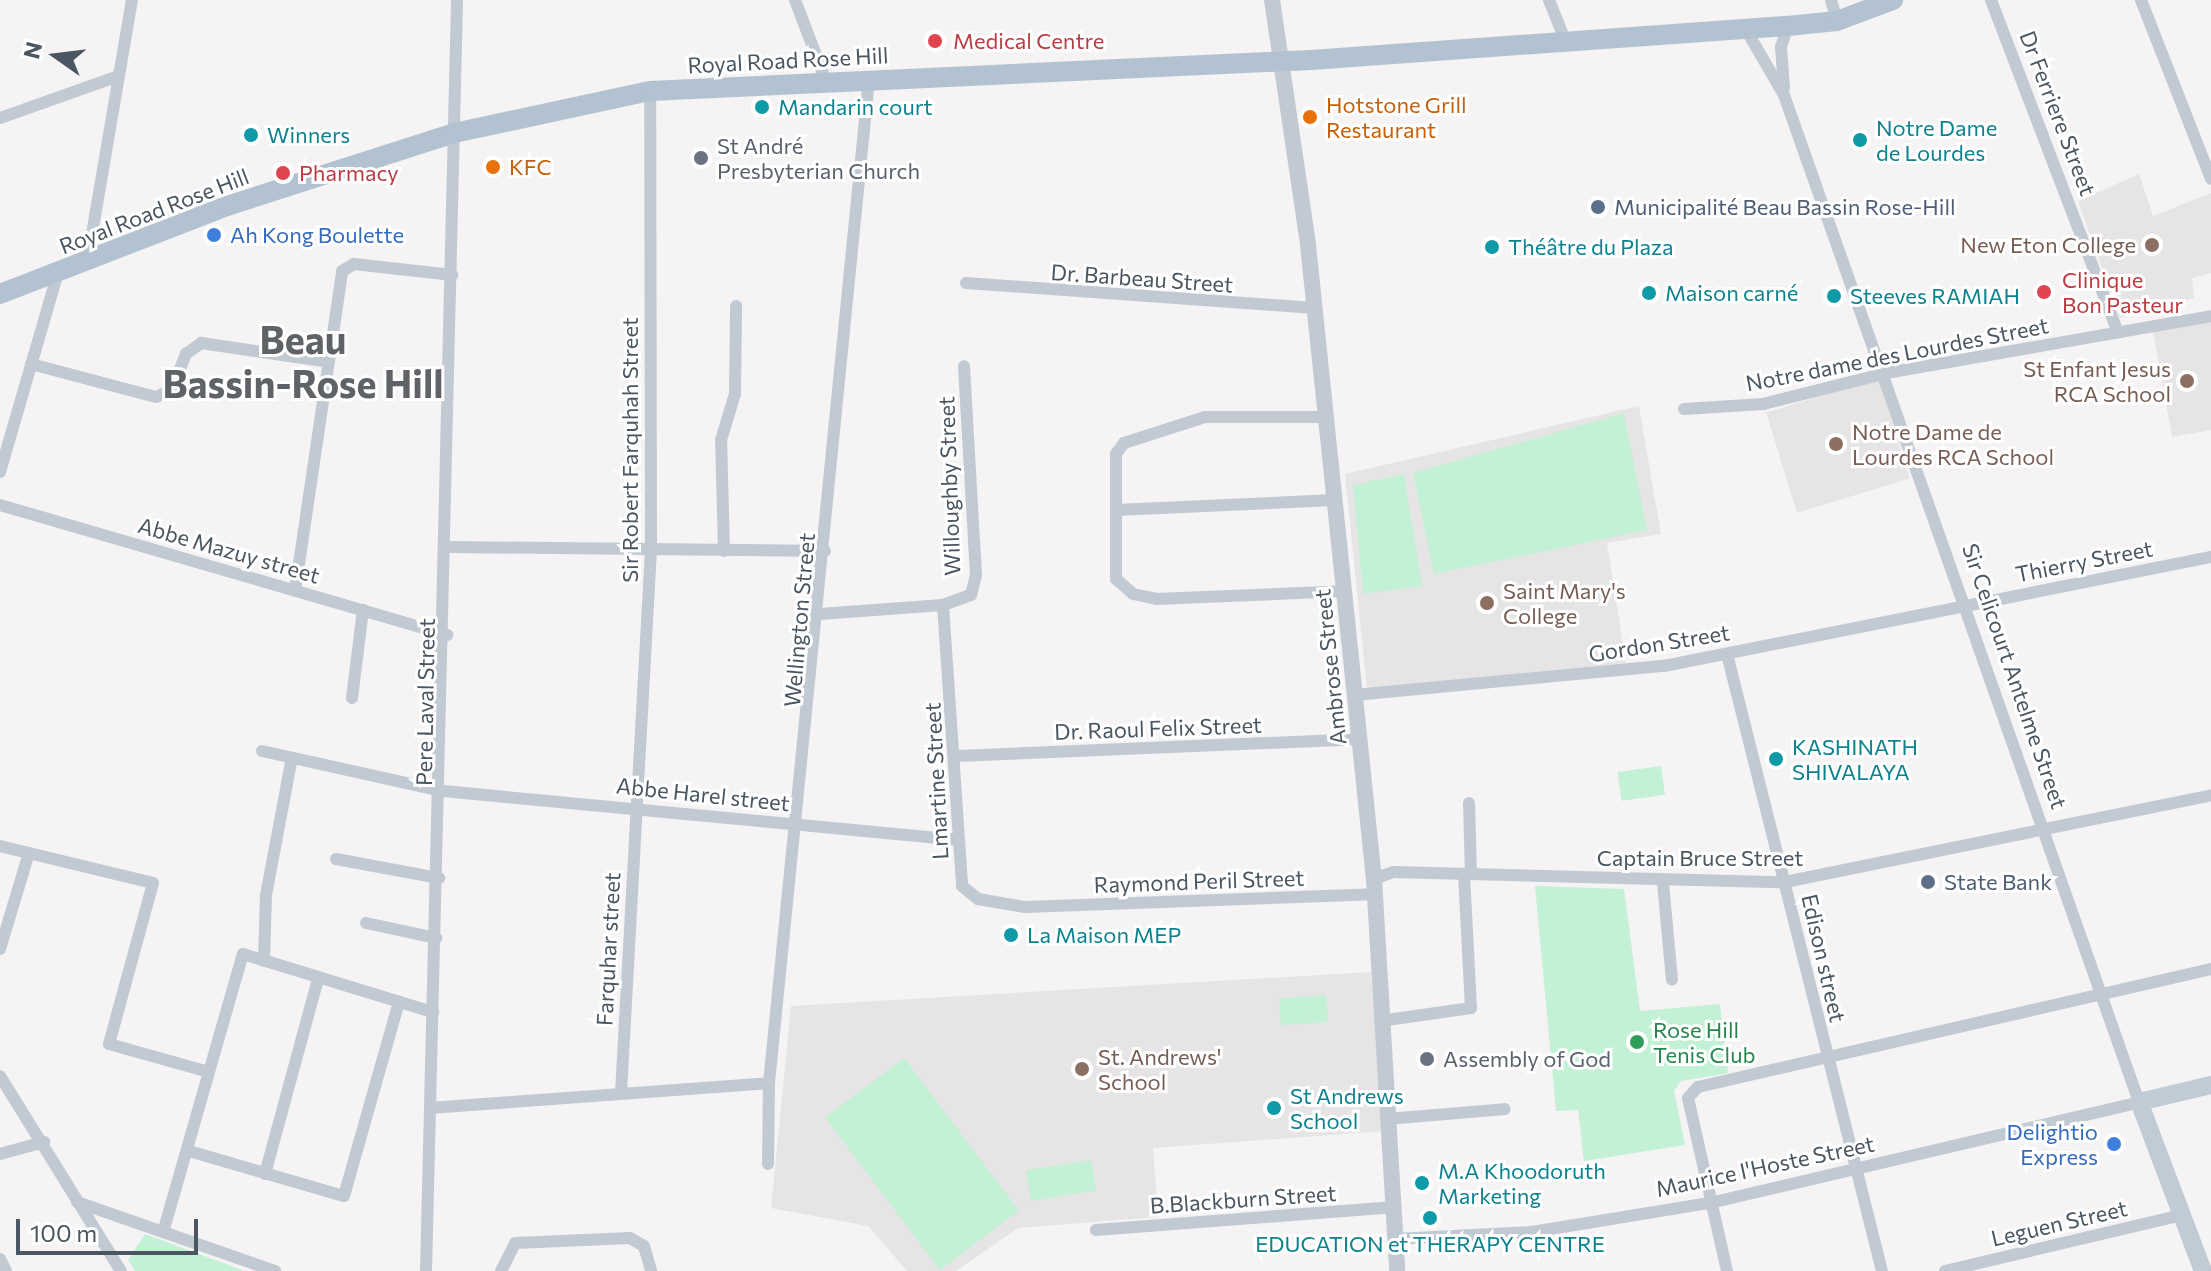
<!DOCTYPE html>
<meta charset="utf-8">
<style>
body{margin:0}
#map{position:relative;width:2211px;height:1271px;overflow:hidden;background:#f5f3f3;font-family:Commissioner,sans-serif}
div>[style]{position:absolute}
.education>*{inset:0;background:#e6e4e5;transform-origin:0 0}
.green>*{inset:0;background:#c3f1d5;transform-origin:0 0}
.minor>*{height:12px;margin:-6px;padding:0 6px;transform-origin:6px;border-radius:6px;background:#c1cad2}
.tertiary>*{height:16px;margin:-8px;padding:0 8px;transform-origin:8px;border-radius:8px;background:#c1cad2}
.secondary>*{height:18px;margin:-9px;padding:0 9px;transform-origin:9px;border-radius:9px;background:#c1cbd6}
.primary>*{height:20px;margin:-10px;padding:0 10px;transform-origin:10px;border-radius:10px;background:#b3c2d1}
.dots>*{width:22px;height:22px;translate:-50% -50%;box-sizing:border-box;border:4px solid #fff;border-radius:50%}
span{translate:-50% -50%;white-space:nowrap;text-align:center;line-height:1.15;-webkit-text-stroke:6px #fff;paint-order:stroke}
.health-label{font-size:22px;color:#be3a42}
.left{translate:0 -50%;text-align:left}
.street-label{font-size:22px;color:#4a5661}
.food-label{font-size:22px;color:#c56008}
.culture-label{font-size:22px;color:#0d838f}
.worship-label{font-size:22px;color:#5b616d}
.service-label{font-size:22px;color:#4e5e75}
.shop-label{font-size:22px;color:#366cbe}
.right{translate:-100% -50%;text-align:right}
.education-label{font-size:22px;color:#785e54}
.leisure-label{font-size:22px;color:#27864d}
.town-label{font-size:38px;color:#5f6368;font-weight:700}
.north{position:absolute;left:16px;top:16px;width:80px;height:80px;-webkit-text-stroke:6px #fff;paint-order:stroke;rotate:284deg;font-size:22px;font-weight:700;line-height:32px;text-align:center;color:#4a5661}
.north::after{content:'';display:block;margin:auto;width:28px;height:36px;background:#4a5661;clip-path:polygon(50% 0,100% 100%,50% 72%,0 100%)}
.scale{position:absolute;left:16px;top:1219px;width:182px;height:36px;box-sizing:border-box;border:4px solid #4a5661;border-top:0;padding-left:10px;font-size:24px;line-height:28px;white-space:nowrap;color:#4a5661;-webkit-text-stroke:6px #fff;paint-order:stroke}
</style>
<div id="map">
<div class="education">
<div style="clip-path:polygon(2139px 174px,2153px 216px,2211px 193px,2211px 273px,2192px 278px,2194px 298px,2120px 318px,2078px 201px)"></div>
<div style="clip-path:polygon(2211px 321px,2211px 430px,2172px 437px,2153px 331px)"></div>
<div style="left:1879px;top:378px;width:105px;height:118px;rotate:73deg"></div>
<div style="clip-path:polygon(1639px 406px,1661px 534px,1607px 543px,1626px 663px,1367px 689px,1345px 474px)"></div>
<div style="clip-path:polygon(1371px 972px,1384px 1131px,1153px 1148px,1158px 1217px,1018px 1228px,956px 1271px,907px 1271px,868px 1226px,771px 1208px,791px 1006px)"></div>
</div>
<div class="green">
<div style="clip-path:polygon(1624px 413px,1647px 530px,1434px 574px,1413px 473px)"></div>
<div style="clip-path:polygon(1404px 474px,1422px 586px,1363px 594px,1353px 485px)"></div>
<div style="left:1661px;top:766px;width:29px;height:44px;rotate:82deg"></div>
<div style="clip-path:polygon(1535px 886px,1624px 889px,1640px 1011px,1720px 1004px,1728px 1073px,1681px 1081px,1674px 1091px,1685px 1145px,1584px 1161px,1578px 1110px,1556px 1111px)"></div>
<div style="left:1326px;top:995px;width:27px;height:47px;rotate:86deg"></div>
<div style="left:904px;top:1058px;width:191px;height:99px;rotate:53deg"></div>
<div style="left:1091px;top:1160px;width:31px;height:66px;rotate:81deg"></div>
<div style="clip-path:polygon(145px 1234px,242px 1270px,242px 1271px,135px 1271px,128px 1260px)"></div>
</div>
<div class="minor">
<div style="left:795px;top:0;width:87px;rotate:69.1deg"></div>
<div style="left:1549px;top:0;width:43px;rotate:68.2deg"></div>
<div style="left:1831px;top:0;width:22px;rotate:74deg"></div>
<div style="left:1991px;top:0;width:355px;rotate:69.1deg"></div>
<div style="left:2141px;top:0;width:192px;rotate:68.6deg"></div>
<div style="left:1784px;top:88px;width:41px;rotate:-94.2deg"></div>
<div style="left:1781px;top:47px;width:22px;rotate:-72deg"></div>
<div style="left:0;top:118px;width:123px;rotate:-19.5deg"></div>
<div style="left:87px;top:263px;width:267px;rotate:-80.3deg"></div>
<div style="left:966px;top:283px;width:349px;rotate:4.1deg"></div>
<div style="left:31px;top:364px;width:129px;rotate:14.8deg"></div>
<div style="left:156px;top:397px;width:17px;rotate:-24deg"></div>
<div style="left:172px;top:390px;width:39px;rotate:-69deg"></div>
<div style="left:186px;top:354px;width:19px;rotate:-36deg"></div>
<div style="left:201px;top:343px;width:129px;rotate:8.4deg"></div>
<div style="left:1684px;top:409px;width:79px;rotate:-3.6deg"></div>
<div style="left:1763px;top:404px;width:127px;rotate:-14.1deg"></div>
<div style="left:1886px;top:373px;width:330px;rotate:-9.9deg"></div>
<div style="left:1326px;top:417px;width:121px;rotate:180deg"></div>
<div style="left:1205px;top:417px;width:85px;rotate:162.2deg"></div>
<div style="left:1124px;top:443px;width:14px;rotate:126deg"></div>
<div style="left:1116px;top:454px;width:125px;rotate:90deg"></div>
<div style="left:1116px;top:579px;width:23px;rotate:41deg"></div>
<div style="left:1133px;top:594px;width:24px;rotate:12deg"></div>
<div style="left:1156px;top:599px;width:188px;rotate:-2.4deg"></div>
<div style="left:0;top:472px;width:207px;rotate:-73.8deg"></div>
<div style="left:0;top:505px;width:466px;rotate:16.2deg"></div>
<div style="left:1116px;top:510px;width:218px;rotate:-2.6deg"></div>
<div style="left:449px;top:547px;width:376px;rotate:0.6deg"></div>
<div style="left:724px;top:551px;width:111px;rotate:-91.5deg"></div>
<div style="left:721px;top:440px;width:48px;rotate:-73.1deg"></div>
<div style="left:735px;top:394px;width:88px;rotate:-89.3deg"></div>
<div style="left:295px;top:591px;width:323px;rotate:-81.6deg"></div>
<div style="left:342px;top:271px;width:14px;rotate:-30deg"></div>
<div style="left:354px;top:264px;width:99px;rotate:6.4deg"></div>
<div style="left:943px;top:605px;width:282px;rotate:86.1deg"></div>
<div style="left:962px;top:886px;width:21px;rotate:39deg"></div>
<div style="left:978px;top:899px;width:48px;rotate:9.7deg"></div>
<div style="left:1025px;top:907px;width:349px;rotate:-2.1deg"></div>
<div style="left:820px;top:614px;width:123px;rotate:-4.2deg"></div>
<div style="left:943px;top:605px;width:30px;rotate:-20deg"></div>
<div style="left:971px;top:595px;width:21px;rotate:-76deg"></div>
<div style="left:976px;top:575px;width:209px;rotate:-93.3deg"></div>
<div style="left:1727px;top:654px;width:636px;rotate:75.9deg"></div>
<div style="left:1355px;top:695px;width:310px;rotate:-5.4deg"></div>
<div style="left:1664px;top:666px;width:558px;rotate:-11.27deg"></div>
<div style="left:352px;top:698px;width:89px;rotate:-82.9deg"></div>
<div style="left:262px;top:751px;width:185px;rotate:12.5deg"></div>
<div style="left:443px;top:791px;width:518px;rotate:5.42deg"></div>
<div style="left:957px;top:756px;width:402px;rotate:-2.4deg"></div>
<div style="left:1469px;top:803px;width:71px;rotate:88.4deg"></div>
<div style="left:0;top:846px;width:157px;rotate:13.6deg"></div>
<div style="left:153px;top:883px;width:167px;rotate:105.3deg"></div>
<div style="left:109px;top:1044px;width:101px;rotate:15.6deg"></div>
<div style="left:336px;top:859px;width:105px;rotate:10.5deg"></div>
<div style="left:1374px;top:879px;width:20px;rotate:-20deg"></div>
<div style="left:1393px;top:872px;width:392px;rotate:1.5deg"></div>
<div style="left:1785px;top:882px;width:435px;rotate:-11.5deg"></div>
<div style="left:1663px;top:883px;width:97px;rotate:84.7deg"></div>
<div style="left:366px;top:923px;width:72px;rotate:12.1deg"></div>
<div style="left:0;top:949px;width:100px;rotate:-73.2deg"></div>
<div style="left:264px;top:961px;width:66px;rotate:-88.3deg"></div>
<div style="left:266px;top:895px;width:139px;rotate:-79.3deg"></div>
<div style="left:1380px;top:1021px;width:92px;rotate:-8.1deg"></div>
<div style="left:1471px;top:1008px;width:134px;rotate:-93deg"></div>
<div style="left:0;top:1076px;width:229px;rotate:58.2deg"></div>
<div style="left:621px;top:1093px;width:544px;rotate:-86.84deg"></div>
<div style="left:651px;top:550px;width:459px;rotate:-90.1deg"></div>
<div style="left:430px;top:1108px;width:340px;rotate:-4.2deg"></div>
<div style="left:1387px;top:1119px;width:118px;rotate:-4.8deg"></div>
<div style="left:189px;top:1151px;width:161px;rotate:16.2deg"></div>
<div style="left:344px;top:1196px;width:202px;rotate:-74.2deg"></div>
<div style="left:0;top:1154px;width:46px;rotate:-15.3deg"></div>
<div style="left:768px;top:1164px;width:81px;rotate:-89.3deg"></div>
<div style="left:769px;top:1083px;width:1008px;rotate:-84.31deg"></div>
<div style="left:265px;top:1174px;width:202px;rotate:-74.8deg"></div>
<div style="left:77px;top:1202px;width:210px;rotate:19.2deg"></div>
<div style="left:164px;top:1229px;width:286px;rotate:-74deg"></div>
<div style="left:243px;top:954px;width:199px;rotate:17deg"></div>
<div style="left:1096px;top:1230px;width:297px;rotate:-4.4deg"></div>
<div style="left:1395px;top:1239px;width:137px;rotate:-2.9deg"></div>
<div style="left:1532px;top:1232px;width:180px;rotate:-9.3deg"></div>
<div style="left:1710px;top:1203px;width:441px;rotate:-13.2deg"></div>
<div style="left:2139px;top:1102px;width:1068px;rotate:-109.42deg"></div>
<div style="left:1784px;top:95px;width:78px;rotate:-120.2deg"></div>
<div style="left:0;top:1259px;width:13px;rotate:63deg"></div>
<div style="left:426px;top:1271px;width:1271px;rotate:-88.6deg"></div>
<div style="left:501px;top:1271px;width:31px;rotate:-63deg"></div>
<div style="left:515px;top:1243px;width:115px;rotate:-2.5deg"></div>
<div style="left:630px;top:1238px;width:16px;rotate:30deg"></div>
<div style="left:644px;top:1246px;width:26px;rotate:74deg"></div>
<div style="left:1727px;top:1271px;width:177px;rotate:-102.7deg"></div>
<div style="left:1688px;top:1098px;width:15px;rotate:-48deg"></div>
<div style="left:1698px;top:1087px;width:526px;rotate:-12.95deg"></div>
<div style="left:1945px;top:1271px;width:244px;rotate:-13.3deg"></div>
</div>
<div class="tertiary">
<div style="left:1272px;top:0;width:248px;rotate:81.6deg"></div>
<div style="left:1308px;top:245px;width:637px;rotate:84.06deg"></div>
<div style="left:1374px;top:879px;width:393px;rotate:86.6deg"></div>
</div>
<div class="secondary">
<div style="left:2203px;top:1271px;width:181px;rotate:-110.7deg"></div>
<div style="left:2139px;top:1102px;width:74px;rotate:-13.3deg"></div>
</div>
<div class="primary">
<div style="left:0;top:294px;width:243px;rotate:-21.2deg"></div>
<div style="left:227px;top:206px;width:238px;rotate:-17.8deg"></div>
<div style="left:454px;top:133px;width:200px;rotate:-12.1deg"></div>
<div style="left:650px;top:91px;width:662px;rotate:-2.69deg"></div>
<div style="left:1311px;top:60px;width:478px;rotate:-4.1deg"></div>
<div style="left:1788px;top:26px;width:49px;rotate:-5.8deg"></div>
<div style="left:1837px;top:21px;width:60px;rotate:-20.6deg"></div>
</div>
<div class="dots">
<div style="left:935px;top:41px;background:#e0444e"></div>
<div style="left:762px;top:107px;background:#0f9aa8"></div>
<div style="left:1310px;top:117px;background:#e8710a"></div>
<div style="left:251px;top:135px;background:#0f9aa8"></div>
<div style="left:1860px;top:140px;background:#0f9aa8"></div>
<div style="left:701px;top:158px;background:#6b7280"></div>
<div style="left:493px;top:167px;background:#e8710a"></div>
<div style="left:283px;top:173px;background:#e0444e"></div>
<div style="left:1598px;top:207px;background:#5c6f8a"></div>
<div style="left:214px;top:235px;background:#3f7fe0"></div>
<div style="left:2152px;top:245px;background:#8d6e63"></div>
<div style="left:1492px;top:247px;background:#0f9aa8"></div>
<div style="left:2044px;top:292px;background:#e0444e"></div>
<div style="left:1649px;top:293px;background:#0f9aa8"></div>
<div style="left:1834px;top:296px;background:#0f9aa8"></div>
<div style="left:2187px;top:381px;background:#8d6e63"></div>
<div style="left:1836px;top:444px;background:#8d6e63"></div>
<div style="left:1487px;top:603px;background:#8d6e63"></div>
<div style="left:1776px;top:759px;background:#0f9aa8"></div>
<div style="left:1928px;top:882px;background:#5c6f8a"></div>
<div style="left:1011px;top:935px;background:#0f9aa8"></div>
<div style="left:1637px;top:1042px;background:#2e9e5b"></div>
<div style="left:1427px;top:1059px;background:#6b7280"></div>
<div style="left:1082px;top:1069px;background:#8d6e63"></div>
<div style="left:1274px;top:1108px;background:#0f9aa8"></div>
<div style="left:2114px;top:1144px;background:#3f7fe0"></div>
<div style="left:1422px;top:1183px;background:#0f9aa8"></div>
<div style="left:1430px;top:1218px;background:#0f9aa8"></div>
</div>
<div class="health-label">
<span class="left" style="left:953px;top:41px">Medical Centre</span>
<span class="left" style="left:299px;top:173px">Pharmacy</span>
<span class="left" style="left:2062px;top:292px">Clinique<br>Bon Pasteur</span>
</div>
<div class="street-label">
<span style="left:788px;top:60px;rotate:-3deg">Royal Road Rose Hill</span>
<span style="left:2058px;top:113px;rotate:69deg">Dr Ferriere Street</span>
<span style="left:154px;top:211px;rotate:-21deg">Royal Road Rose Hill</span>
<span style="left:1142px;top:278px;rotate:4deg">Dr. Barbeau Street</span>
<span style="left:1897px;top:354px;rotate:-11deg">Notre dame des Lourdes Street</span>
<span style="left:630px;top:450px;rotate:-90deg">Sir Robert Farquhah Street</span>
<span style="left:949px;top:486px;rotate:-92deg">Willoughby Street</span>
<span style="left:229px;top:550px;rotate:16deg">Abbe Mazuy street</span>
<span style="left:2084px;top:561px;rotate:-11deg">Thierry Street</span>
<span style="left:799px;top:620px;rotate:-85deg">Wellington Street</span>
<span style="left:1659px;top:643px;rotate:-9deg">Gordon Street</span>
<span style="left:1330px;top:667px;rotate:-96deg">Ambrose Street</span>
<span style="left:2015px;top:676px;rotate:71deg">Sir Celicourt Antelme Street</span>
<span style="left:425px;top:702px;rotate:-89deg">Pere Laval Street</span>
<span style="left:1158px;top:728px;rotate:-2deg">Dr. Raoul Felix Street</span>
<span style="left:936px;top:781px;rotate:-93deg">Lmartine Street</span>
<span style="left:703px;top:794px;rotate:6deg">Abbe Harel street</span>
<span style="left:1700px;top:858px">Captain Bruce Street</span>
<span style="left:1199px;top:881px;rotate:-2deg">Raymond Peril Street</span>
<span style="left:608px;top:949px;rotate:-87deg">Farquhar street</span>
<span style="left:1824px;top:958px;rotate:77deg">Edison street</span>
<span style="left:1765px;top:1166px;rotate:-12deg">Maurice I'Hoste Street</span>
<span style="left:1243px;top:1199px;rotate:-4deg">B.Blackburn Street</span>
<span style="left:2059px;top:1223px;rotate:-13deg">Leguen Street</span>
</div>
<div class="food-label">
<span class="left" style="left:1326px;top:117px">Hotstone Grill<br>Restaurant</span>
<span class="left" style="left:509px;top:167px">KFC</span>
</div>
<div class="culture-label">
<span class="left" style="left:778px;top:107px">Mandarin court</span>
<span class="left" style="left:1876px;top:140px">Notre Dame<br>de Lourdes</span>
<span class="left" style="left:267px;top:135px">Winners</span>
<span class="left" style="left:1508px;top:247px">Théâtre du Plaza</span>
<span class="left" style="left:1665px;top:293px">Maison carné</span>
<span class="left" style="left:1850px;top:296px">Steeves RAMIAH</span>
<span class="left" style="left:1792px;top:759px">KASHINATH<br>SHIVALAYA</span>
<span class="left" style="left:1027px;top:935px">La Maison MEP</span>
<span class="left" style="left:1290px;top:1108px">St Andrews<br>School</span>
<span class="left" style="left:1438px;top:1183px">M.A Khoodoruth<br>Marketing</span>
<span style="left:1430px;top:1244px">EDUCATION et THERAPY CENTRE</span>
</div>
<div class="worship-label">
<span class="left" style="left:717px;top:158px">St André<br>Presbyterian Church</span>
<span class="left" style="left:1443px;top:1059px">Assembly of God</span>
</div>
<div class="service-label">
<span class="left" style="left:1614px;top:207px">Municipalité Beau Bassin Rose-Hill</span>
<span class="left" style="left:1944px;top:882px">State Bank</span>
</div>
<div class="shop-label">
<span class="left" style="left:230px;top:235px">Ah Kong Boulette</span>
<span class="right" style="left:2098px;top:1144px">Delightio<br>Express</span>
</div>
<div class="education-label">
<span class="right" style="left:2136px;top:245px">New Eton College</span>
<span class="right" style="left:2171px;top:381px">St Enfant Jesus<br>RCA School</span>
<span class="left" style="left:1852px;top:444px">Notre Dame de<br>Lourdes RCA School</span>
<span class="left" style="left:1503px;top:603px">Saint Mary's<br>College</span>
<span class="left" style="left:1098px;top:1069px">St. Andrews'<br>School</span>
</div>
<div class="leisure-label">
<span class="left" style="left:1653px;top:1042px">Rose Hill<br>Tenis Club</span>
</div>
<div class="town-label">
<span style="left:303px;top:361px">Beau<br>Bassin-Rose Hill</span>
</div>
<div class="north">N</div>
<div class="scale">100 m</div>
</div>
